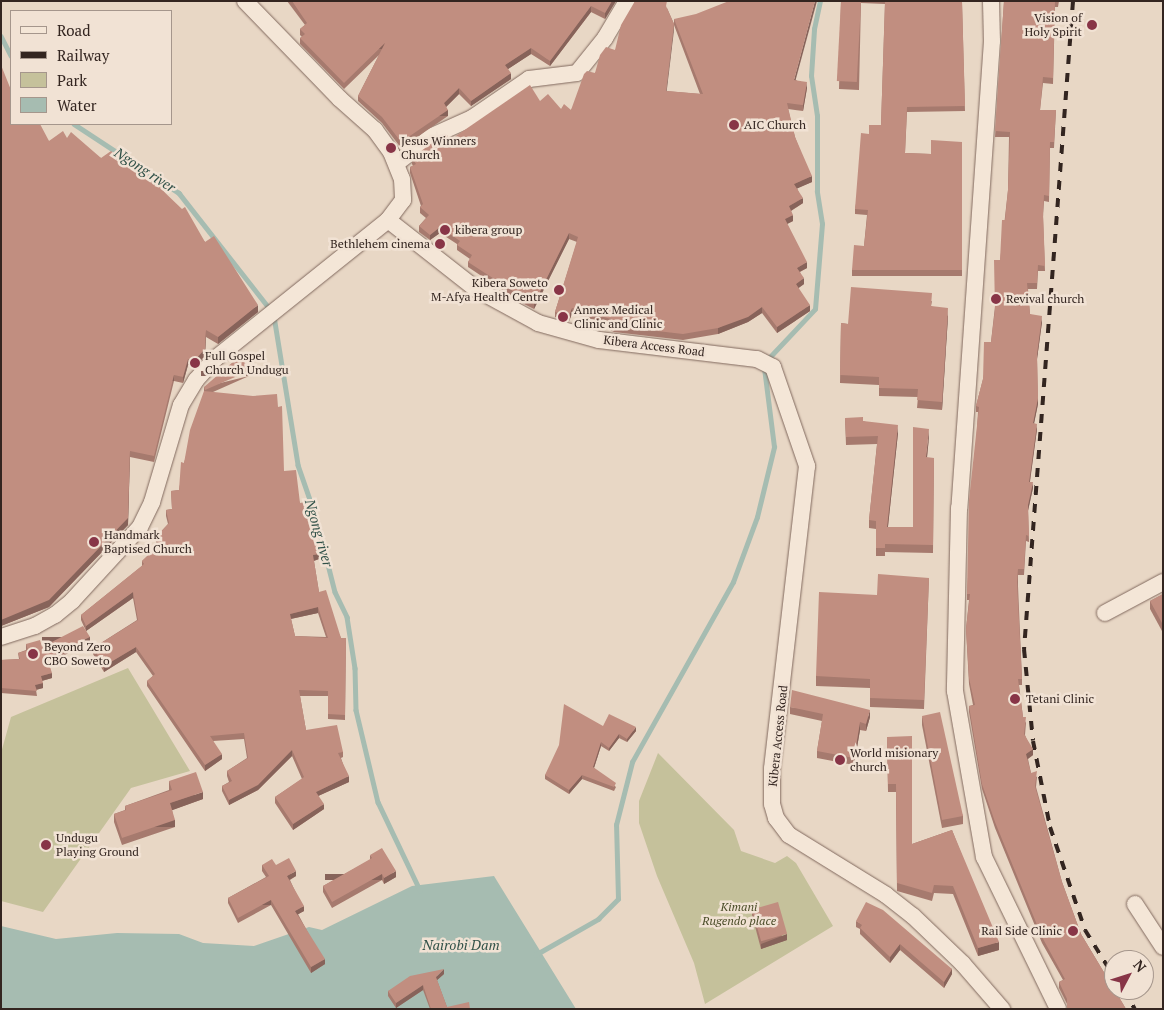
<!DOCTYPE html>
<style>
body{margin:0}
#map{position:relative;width:1164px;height:1010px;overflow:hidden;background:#e8d7c5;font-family:"PT Serif",serif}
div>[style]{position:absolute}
.green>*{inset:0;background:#c5c19b}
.water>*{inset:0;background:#a6bcb1}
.stream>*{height:4.5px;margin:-2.25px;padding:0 2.25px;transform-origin:2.25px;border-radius:2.25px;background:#a6bcb1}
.roads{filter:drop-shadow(0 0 1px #81695e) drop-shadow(0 0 1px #81695e)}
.street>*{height:16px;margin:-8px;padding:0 8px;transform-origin:8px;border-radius:8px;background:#f4e6d7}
.rail>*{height:4px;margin-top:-2px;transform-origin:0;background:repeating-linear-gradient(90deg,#332520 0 9px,transparent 0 18px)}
.wall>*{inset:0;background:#a67a6e}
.shaded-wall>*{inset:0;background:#87635a;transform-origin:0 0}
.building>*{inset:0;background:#c18e80;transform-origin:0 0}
.dots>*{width:14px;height:14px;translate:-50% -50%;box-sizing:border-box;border:2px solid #f1e2d4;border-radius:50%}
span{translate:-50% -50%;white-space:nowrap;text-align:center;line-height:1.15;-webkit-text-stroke:5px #f1e2d4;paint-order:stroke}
.poi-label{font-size:12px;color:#332520}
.right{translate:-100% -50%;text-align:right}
.left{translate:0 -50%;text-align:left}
.street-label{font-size:12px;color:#332520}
.park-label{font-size:12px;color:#4b4d29;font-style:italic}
.water-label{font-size:14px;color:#315148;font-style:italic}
.frame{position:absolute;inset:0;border:2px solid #332520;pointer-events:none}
.legend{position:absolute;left:10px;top:10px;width:162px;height:115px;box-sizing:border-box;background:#f1e2d4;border:1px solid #a5968c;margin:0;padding:6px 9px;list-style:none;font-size:15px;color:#332520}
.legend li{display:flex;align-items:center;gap:10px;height:25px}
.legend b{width:25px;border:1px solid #a5968c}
.north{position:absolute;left:1104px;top:950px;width:50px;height:50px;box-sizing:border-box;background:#f1e2d4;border:1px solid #a5968c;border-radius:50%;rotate:50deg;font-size:14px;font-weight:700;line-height:20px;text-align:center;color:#332520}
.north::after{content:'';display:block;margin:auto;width:18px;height:22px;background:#883547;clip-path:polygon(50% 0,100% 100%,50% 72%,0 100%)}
</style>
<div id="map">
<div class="green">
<div style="clip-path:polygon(128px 668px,190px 771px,131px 788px,43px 912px,1px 901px,1px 753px,11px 717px)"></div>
<div style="clip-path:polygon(658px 753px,734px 830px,741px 851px,775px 863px,787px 856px,796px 863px,833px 926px,705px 1004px,694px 963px,657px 876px,639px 823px,639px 801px)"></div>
</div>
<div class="water">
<div style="clip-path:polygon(494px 876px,576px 1009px,1px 1009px,1px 926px,56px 939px,117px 933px,179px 934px,203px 943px,254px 946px,309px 927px,322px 930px,412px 886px)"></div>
</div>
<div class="stream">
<div style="left:1px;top:36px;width:22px;rotate:63deg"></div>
<div style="left:74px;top:124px;width:126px;rotate:33.3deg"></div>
<div style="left:179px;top:193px;width:147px;rotate:51.9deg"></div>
<div style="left:274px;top:316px;width:151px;rotate:80.8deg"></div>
<div style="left:298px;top:465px;width:55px;rotate:70.9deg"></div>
<div style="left:316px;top:517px;width:77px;rotate:75.8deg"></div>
<div style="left:335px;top:592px;width:28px;rotate:64deg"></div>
<div style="left:347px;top:617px;width:52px;rotate:81.1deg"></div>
<div style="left:355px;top:668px;width:42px;rotate:88.6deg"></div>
<div style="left:356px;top:710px;width:95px;rotate:76.6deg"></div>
<div style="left:378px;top:802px;width:98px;rotate:64.5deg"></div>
<div style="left:766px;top:361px;width:71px;rotate:-46.7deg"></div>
<div style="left:815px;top:309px;width:85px;rotate:-85.3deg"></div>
<div style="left:822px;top:224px;width:33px;rotate:-99deg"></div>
<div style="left:817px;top:191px;width:75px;rotate:-90deg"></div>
<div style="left:817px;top:116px;width:40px;rotate:-98.5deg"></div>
<div style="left:811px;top:76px;width:47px;rotate:-86.3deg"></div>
<div style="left:814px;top:29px;width:29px;rotate:-78deg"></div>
<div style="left:535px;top:955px;width:73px;rotate:-29.7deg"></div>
<div style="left:598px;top:919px;width:28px;rotate:-45deg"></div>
<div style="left:618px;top:899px;width:74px;rotate:-91.5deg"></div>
<div style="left:616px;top:825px;width:65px;rotate:-75.7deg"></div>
<div style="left:632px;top:762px;width:206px;rotate:-60.7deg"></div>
<div style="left:733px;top:582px;width:69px;rotate:-69.7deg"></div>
<div style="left:757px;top:517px;width:72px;rotate:-76.3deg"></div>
<div style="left:774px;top:447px;width:80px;rotate:-97.2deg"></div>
</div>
<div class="roads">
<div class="street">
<div style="left:245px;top:1px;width:136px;rotate:45.9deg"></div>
<div style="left:340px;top:99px;width:47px;rotate:41.5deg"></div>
<div style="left:375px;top:130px;width:27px;rotate:54deg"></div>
<div style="left:391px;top:152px;width:29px;rotate:68deg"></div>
<div style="left:402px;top:179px;width:21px;rotate:87deg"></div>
<div style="left:403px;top:200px;width:25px;rotate:127deg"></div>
<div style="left:991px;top:1px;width:40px;rotate:88.6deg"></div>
<div style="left:992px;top:41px;width:468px;rotate:94deg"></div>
<div style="left:959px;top:508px;width:183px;rotate:91.3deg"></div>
<div style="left:955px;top:691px;width:169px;rotate:80.1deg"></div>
<div style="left:984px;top:857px;width:169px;rotate:64deg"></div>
<div style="left:397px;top:163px;width:44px;rotate:-37.6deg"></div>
<div style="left:432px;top:136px;width:44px;rotate:-24.2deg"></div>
<div style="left:472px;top:118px;width:69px;rotate:-34.4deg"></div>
<div style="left:529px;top:79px;width:48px;rotate:-7.1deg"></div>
<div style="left:577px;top:73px;width:45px;rotate:-51.3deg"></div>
<div style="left:605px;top:38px;width:43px;rotate:-59.3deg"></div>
<div style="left:1105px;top:613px;width:66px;rotate:-28.1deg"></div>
<div style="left:1px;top:637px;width:36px;rotate:-18deg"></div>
<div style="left:35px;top:626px;width:23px;rotate:-29deg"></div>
<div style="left:55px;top:615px;width:22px;rotate:-39deg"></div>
<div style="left:72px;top:601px;width:100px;rotate:-47.4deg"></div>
<div style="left:140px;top:527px;width:28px;rotate:-64deg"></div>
<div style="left:152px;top:502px;width:101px;rotate:-73.4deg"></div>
<div style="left:181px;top:405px;width:29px;rotate:-59deg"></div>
<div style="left:196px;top:380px;width:30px;rotate:-48deg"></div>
<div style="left:216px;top:358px;width:221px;rotate:-38.7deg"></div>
<div style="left:388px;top:220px;width:112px;rotate:38.1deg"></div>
<div style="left:476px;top:289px;width:71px;rotate:28.7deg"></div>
<div style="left:538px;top:323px;width:63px;rotate:15.6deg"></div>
<div style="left:599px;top:340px;width:159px;rotate:6.9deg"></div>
<div style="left:757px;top:359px;width:18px;rotate:27deg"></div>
<div style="left:773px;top:367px;width:105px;rotate:71deg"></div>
<div style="left:807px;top:466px;width:305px;rotate:96.6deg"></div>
<div style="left:772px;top:769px;width:35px;rotate:90deg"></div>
<div style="left:772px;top:804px;width:15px;rotate:74deg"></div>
<div style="left:776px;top:818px;width:21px;rotate:53deg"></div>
<div style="left:789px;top:835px;width:114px;rotate:31.7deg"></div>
<div style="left:886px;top:895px;width:34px;rotate:38deg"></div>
<div style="left:913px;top:916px;width:69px;rotate:43.8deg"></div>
<div style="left:963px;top:964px;width:60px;rotate:49.1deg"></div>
<div style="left:1135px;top:904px;width:51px;rotate:56.9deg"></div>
</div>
</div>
<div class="rail">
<div style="left:1073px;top:1px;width:650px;rotate:94.32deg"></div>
<div style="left:1024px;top:649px;width:92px;rotate:84.4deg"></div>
<div style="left:1033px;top:741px;width:88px;rotate:78.8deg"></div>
<div style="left:1050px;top:827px;width:109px;rotate:71.2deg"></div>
<div style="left:1085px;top:930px;width:55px;rotate:58.3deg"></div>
<div style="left:1123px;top:990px;width:22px;rotate:58deg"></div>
</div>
<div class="wall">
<div style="clip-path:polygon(287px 1px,616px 1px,605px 19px,591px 12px,550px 66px,531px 54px,508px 69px,511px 79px,471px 106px,459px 94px,446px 107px,448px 116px,401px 148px,382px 123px,358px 101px,358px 96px,379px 55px,344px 89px,300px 44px,300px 38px,302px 37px,300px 35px,300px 29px,305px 25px)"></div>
<div style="clip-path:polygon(841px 1px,978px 1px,978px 2px,962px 2px,965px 111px,907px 112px,905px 153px,931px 154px,962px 142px,962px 276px,852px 276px,852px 270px,864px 246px,867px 215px,855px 214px,855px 209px,869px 134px,881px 125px,885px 4px,861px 3px,859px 90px,839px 89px)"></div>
<div style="clip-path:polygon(1004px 1px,1059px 1px,1058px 7px,1055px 7px,1053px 84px,1043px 83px,1040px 110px,1056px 110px,1054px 148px,1050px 148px,1049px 202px,1044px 201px,1043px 217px,1045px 271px,1038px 271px,1037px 289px,1028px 289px,1030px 314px,1042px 322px,1037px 359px,1038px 404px,1034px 423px,1037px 429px,1030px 482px,1033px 488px,1028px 510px,1029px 542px,1026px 541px,1024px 575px,1018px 575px,1018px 586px,1022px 679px,1022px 685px,1019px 685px,1023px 717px,1026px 723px,1025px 735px,1033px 755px,1028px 759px,1031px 773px,1037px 777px,1036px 787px,1062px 882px,1081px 934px,1126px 1009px,1067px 1009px,1067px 1004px,1059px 988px,1059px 982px,1063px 980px,1042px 943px,995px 828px,982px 789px,969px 712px,969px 706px,973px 705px,969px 684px,966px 629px,969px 600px,967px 600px,967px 594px,978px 412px,976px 412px,976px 406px,983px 379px,991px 342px,1008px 190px,1009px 137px,995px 137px)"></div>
<div style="clip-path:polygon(evenodd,667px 8px,674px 24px,674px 19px,796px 80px,807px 88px,803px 111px,788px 109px,795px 137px,812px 182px,797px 188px,803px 203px,791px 211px,793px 221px,787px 224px,807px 268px,800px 272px,804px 284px,798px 288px,810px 311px,777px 333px,762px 313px,748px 322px,718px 334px,683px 340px,614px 332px,610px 330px,610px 324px,572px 314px,569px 321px,555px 317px,555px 312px,577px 242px,569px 239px,534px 309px,522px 303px,468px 267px,468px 262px,470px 259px,457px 250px,457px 244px,440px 233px,430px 240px,419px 232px,419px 226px,426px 218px,420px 213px,420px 207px,421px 206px,410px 173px,410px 167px,413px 166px,412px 164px,412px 158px,450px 140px,540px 101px,561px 109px,571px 110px,595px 73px,615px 50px,667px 8px,674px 25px,700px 94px,666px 91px,674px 25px)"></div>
<div style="clip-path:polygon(1px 65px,11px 124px,49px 141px,67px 138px,101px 158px,163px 191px,205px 242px,258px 312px,218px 344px,206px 337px,205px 356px,195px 366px,188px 365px,183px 383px,174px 381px,154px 462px,130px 457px,128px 525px,49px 607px,1px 626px)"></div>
<div style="clip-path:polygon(932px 301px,931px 306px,948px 316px,942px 410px,917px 408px,918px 397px,879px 396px,879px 385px,840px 383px,841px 323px,848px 324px)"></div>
<div style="clip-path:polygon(evenodd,249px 376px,213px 392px,284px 471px,300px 503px,319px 559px,314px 561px,319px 592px,341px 638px,346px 638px,345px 720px,328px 719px,328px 696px,300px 696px,306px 730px,343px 752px,343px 757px,341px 758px,349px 782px,318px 796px,324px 809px,293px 830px,275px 803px,275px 797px,302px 779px,292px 756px,258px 790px,229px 805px,222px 791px,222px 786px,229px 782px,227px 776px,227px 771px,247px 758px,244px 739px,213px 741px,222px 759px,205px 771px,147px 686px,147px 681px,153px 676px,136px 652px,104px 672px,93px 654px,93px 648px,137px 620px,133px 598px,86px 631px,90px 642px,49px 663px,52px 678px,42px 681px,43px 688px,36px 690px,37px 696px,1px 693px,1px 694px,1px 660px,19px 659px,18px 653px,26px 650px,26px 644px,42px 647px,86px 631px,81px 620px,81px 615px,142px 566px,142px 561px,158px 546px,156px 542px,156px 537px,168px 524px,166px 516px,166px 510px,172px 509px,171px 491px,179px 490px,184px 463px,204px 393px,204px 387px,249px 376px,318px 613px,326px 637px,295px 636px,291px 619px,318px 613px)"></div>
<div style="clip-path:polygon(845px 418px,863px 421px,898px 433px,888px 527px,913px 527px,929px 437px,927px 458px,934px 458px,933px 553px,885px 552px,885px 556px,876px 556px,876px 529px,869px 528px,869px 520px,877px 444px,846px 445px)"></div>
<div style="clip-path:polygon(929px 578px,924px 709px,870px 707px,870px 688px,816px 686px,816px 676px,877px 595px)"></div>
<div style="clip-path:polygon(1163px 594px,1162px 631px,1150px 609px,1150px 601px)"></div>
<div style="clip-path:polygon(790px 707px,870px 717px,866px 731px,860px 730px,854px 765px,817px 758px,817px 751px,822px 721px,790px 714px)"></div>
<div style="clip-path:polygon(922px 716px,963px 816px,963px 824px,942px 828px,922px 725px)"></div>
<div style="clip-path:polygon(603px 726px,636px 731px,627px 742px,619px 738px,609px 751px,601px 746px,594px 768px,616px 787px,614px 791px,582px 779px,569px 794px,545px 779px,545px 775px)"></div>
<div style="clip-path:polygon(887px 737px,912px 844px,952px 830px,999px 950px,978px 956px,953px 894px,934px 893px,932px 901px,897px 891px,896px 792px,888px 792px)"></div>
<div style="clip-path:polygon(169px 781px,203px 799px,172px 810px,175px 827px,122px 845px,114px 822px,114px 814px,125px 810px,125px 806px,169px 790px)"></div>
<div style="clip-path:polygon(370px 855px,396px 877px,384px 884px,382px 880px,332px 908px,323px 892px,323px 886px,370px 860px)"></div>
<div style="clip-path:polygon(262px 865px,276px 865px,296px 876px,290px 880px,304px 911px,298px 914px,325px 964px,311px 973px,271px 905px,238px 923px,228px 903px,228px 898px,266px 877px,262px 871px)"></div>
<div style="clip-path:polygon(752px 910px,787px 940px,761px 949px,752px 915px)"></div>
<div style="clip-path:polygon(856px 921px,952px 969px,952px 974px,944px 988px,900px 950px,890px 963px,860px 934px,860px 929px,856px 927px)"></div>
<div style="clip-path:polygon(444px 974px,437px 980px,447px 1007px,470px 1009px,430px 1009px,423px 990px,396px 1008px,388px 996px,388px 991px)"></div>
</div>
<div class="shaded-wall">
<div style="clip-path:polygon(612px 1px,616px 1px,605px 19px,605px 13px)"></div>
<div style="clip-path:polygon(815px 1px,817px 1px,794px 86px,794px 80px)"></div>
<div style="clip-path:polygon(591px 6px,591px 12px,550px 66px,550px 61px)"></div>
<div style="clip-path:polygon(674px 24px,674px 30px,666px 97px,666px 91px)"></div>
<div style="left:385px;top:43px;width:6px;height:57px;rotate:90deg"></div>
<div style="clip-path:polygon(531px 48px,531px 54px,505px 71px,505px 65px)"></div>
<div style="clip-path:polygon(511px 73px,511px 79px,471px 106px,471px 101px)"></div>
<div style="clip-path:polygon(807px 82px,807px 88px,803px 111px,803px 105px)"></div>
<div style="clip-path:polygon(459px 88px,459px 94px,444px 109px,444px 103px)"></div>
<div style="left:448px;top:110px;width:6px;height:57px;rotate:90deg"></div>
<div style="clip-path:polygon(812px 176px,812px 182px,794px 190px,794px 184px)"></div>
<div style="clip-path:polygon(803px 198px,803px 203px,789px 212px,789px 206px)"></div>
<div style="clip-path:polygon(793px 215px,793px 221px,785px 225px,785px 219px)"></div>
<div style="clip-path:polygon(440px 227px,440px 233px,430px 240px,430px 235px)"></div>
<div style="clip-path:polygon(569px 233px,569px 239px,534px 309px,534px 304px)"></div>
<div style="clip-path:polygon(807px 262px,807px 268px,797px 273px,797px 268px)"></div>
<div style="clip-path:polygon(804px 278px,804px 284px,796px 290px,796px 284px)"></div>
<div style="clip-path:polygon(258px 305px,258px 312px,218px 344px,218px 337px)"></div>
<div style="clip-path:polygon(810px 305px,810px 311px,777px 333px,777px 327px)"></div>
<div style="clip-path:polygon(762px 307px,762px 313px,748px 322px,718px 334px,718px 328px)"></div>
<div style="clip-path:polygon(572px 308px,572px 314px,569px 321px,569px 316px)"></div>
<div style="clip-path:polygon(948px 308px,948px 316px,942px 410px,942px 402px)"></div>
<div style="clip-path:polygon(1042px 316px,1042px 322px,1037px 359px,1037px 354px)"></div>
<div style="clip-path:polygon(206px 330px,205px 356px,195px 366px,195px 360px)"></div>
<div style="clip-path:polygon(188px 359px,188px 365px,183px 383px,183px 377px)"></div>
<div style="left:249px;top:371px;width:5px;height:48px;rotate:90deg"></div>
<div style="left:174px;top:375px;width:6px;height:83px;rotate:90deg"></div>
<div style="clip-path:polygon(1038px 398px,1038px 404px,1033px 429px,1033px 423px)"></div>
<div style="clip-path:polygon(1037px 424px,1037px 429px,1029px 487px,1029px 482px)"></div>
<div style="clip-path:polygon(898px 425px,898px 433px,887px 535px,887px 527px)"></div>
<div style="clip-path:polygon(929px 429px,929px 437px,926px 466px,926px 457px)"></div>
<div style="clip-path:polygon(130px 451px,128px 525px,49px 607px,1px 626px,1px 620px)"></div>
<div style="clip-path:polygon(1033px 482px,1033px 488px,1028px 511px,1028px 505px)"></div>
<div style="clip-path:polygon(319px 554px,319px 559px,313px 561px,313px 555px)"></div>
<div style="clip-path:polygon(133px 592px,133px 598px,86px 631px,86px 626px)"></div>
<div style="clip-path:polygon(318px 607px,318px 613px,290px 619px,290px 614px)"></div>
<div style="left:90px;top:637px;width:5px;height:48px;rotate:90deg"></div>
<div style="clip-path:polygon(136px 647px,136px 652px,104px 672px,104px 666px)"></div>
<div style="clip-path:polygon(52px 673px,52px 678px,41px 681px,41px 676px)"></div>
<div style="clip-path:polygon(43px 683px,43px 688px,35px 690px,35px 685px)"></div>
<div style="clip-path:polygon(870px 710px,870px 717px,866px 731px,866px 724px)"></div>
<div style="clip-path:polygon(860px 722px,860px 730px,854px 765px,854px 758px)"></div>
<div style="clip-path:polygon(636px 727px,636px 731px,627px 742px,627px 739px)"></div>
<div style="clip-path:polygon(619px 734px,619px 738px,609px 751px,609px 748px)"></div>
<div style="clip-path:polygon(601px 742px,601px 746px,593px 771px,593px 767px)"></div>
<div style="clip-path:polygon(1033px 749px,1033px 755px,1026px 760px,1026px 754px)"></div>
<div style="clip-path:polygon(292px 750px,292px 756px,258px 790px,229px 805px,229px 800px)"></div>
<div style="clip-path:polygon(222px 754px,222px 759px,205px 771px,205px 765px)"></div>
<div style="clip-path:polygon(582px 775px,582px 779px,569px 794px,569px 790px)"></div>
<div style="clip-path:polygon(349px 776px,349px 782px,316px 797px,316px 792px)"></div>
<div style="clip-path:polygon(203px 792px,203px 799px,170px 811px,170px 803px)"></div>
<div style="clip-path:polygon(324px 804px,324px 809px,293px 830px,293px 824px)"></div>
<div style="left:175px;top:820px;width:7px;height:56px;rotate:90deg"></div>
<div style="clip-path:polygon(296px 871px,296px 876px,287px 881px,287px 876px)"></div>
<div style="clip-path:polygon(396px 871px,396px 877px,384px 884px,384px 878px)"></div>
<div style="left:382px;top:874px;width:6px;height:57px;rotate:90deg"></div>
<div style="left:271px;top:900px;width:5px;height:38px;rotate:90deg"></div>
<div style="clip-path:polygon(304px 906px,304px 911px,295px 916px,295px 911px)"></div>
<div style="clip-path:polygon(787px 934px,787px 940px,761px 949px,761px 944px)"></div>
<div style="clip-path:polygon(999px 942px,999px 950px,978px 956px,978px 948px)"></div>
<div style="clip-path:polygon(900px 944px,900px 950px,890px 963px,890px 957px)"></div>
<div style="clip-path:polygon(325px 959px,325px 964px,311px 973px,311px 967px)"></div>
<div style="clip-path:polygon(444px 969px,444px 974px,436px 981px,436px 977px)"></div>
<div style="clip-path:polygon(952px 969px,952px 974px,944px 988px,944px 982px)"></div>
<div style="clip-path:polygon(423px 985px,423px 990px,396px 1008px,396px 1003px)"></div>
</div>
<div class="building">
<div style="clip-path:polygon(292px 1px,612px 1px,605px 13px,591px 6px,550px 61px,531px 48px,505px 65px,511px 73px,471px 101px,459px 88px,444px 103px,448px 110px,401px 142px,382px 117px,358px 96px,385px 43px,344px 83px,300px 38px,305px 34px,300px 29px,307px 23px)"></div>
<div style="clip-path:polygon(635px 1px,667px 1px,666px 6px,674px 24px,666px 91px,703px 94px,674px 19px,696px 14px,729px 1px,815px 1px,794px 80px,807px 82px,803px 105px,787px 103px,795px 137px,812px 176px,794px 184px,803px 198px,789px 206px,793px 215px,785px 219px,807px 262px,797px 268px,804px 278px,796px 284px,810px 305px,777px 327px,762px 307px,748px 317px,718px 328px,683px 334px,614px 326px,610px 325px,611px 319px,572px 308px,569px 316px,555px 312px,578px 237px,569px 233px,534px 304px,522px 297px,468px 262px,472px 255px,457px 245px,460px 241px,440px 227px,430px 235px,419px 226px,429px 215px,420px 207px,423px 204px,410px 167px,416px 164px,412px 158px,437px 139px,447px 135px,450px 140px,530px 85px,540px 101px,548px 94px,561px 109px,564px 104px,571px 110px,584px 74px,587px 71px,595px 73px,600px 55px,606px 47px,615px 50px,621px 25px)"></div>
<div style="left:841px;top:1px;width:20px;height:80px;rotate:3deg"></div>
<div style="clip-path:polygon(885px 1px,962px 1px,965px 106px,907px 107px,905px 153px,931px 154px,931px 140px,962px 142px,962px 270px,852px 270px,854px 245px,864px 246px,868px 210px,855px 209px,861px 133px,869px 134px,869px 125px,881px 125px)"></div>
<div style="clip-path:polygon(1004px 1px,1055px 1px,1053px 78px,1043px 77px,1040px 110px,1056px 110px,1054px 142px,1050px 142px,1049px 196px,1044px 195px,1043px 213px,1045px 266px,1038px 265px,1037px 283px,1027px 283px,1030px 314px,1042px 316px,1037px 354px,1038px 398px,1033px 423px,1037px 424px,1029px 482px,1033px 482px,1028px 505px,1029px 536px,1026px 535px,1024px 569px,1018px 569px,1017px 582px,1022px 679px,1018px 679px,1023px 717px,1026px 717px,1024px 734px,1033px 749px,1026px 754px,1031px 773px,1037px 771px,1035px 786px,1062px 882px,1081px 934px,1114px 989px,1114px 990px,1115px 990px,1126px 1009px,1067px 1009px,1067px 999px,1059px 982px,1065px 979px,1042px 937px,995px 822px,982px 784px,969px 706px,975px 705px,969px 678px,966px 629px,970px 594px,967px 594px,969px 500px,979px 407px,976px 406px,983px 379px,984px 342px,991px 342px,995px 310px,994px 260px,1000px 260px,1002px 220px,1005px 220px,1008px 190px,1010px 132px,995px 131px)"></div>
<div style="clip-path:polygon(1px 65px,11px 90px,11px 124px,40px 124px,49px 141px,63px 131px,67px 138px,71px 132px,101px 158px,111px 151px,163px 187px,160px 188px,182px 209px,185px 207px,205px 242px,214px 236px,258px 305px,218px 337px,206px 330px,205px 349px,195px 360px,188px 359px,183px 377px,174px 375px,154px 456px,130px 451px,128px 518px,49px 600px,1px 620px)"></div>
<div style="clip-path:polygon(851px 287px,932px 293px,931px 306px,948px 308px,942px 402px,917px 400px,918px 389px,879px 388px,879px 377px,840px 375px,841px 323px,848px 324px)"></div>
<div style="clip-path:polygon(241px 355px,249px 371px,205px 390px,204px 387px)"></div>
<div style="clip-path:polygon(evenodd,204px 391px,253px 396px,277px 394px,278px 407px,282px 406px,284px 471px,296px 470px,300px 503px,305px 502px,319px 554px,313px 555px,319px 592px,326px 590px,341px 638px,346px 638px,345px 715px,328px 714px,328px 691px,299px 690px,306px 730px,337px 725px,343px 752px,338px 753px,349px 776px,316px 792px,324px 804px,293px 824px,275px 797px,304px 777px,292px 750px,258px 785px,229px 800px,222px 786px,232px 781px,227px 771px,248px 758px,244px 733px,210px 736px,222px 754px,205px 765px,147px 681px,155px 674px,136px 647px,104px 666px,93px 648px,138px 620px,133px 592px,86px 626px,81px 615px,144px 564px,142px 561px,159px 545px,156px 537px,169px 523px,166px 510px,172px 509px,171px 491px,179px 490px,181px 462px,184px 463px,190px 430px,204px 391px,318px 607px,328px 638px,295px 636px,290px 614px,318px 607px)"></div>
<div style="clip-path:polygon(863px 417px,863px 421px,898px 425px,887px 527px,913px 527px,913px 427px,929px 429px,926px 457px,934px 458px,933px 545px,885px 544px,885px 548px,876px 548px,876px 521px,869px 520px,878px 436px,846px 437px,845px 418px)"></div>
<div style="clip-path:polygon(878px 574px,929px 578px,924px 700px,870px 698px,870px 679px,816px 676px,819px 592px,877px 595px)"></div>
<div style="clip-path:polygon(1163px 594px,1163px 623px,1162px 623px,1150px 601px)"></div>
<div style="clip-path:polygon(83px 626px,90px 637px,47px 658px,52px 673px,41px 676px,43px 683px,35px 685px,37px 691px,1px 688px,1px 689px,1px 660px,20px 659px,18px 653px,28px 650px,26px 644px,40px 640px,42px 647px)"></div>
<div style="clip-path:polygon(792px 690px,870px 710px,866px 724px,860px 722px,854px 758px,817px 751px,823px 714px,790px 707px)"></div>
<div style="clip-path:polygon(564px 704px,603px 726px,609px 714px,636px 727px,627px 739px,619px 734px,609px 748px,601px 742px,593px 767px,616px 783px,614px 787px,582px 775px,569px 790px,545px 775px,559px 745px)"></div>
<div style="clip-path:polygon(940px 712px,963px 816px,942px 820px,922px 716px)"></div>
<div style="clip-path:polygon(912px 736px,912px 844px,952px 830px,999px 942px,978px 948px,953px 886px,934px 885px,932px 893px,897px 883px,896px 784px,888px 784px,887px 737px)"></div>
<div style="clip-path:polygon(196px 772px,203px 792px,170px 803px,175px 820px,122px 838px,114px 814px,126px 810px,125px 806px,172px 790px,169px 781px)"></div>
<div style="clip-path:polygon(382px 848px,396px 871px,384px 878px,382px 874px,332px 902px,323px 886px,372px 858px,370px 855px)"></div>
<div style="clip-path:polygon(289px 858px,296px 871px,287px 876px,304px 906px,295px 911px,325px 959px,311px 967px,271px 900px,238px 918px,228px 898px,269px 876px,262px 865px,272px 859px,276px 865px)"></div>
<div style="left:778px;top:902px;width:33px;height:27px;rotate:74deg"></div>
<div style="clip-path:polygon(866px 902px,883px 910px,952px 969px,944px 982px,900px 944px,890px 957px,860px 928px,862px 925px,856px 921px)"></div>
<div style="clip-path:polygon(444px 969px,436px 977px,447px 1007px,469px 1002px,470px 1009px,431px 1009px,423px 985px,396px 1003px,388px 991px,410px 976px)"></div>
</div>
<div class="dots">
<div style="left:1092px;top:25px;background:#883547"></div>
<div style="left:734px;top:125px;background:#883547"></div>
<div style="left:391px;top:148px;background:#883547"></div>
<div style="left:445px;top:230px;background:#883547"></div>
<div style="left:440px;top:244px;background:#883547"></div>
<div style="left:559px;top:290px;background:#883547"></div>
<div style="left:996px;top:299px;background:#883547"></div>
<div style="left:563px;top:317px;background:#883547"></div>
<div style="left:195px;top:363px;background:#883547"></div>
<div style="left:94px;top:542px;background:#883547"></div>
<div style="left:33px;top:654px;background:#883547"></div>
<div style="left:1015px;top:699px;background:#883547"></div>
<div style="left:840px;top:760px;background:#883547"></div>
<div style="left:46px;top:845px;background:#883547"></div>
<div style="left:1073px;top:931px;background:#883547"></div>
</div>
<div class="poi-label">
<span class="right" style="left:1082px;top:25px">Vision of<br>Holy Spirit</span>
<span class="left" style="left:744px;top:125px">AIC Church</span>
<span class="left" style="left:401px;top:148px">Jesus Winners<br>Church</span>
<span class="left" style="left:455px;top:230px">kibera group</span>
<span class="right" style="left:430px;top:244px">Bethlehem cinema</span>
<span class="right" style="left:548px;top:290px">Kibera Soweto<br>M-Afya Health Centre</span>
<span class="left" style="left:1006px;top:299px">Revival church</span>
<span class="left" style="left:574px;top:317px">Annex Medical<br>Clinic and Clinic</span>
<span class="left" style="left:205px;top:363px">Full Gospel<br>Church Undugu</span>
<span class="left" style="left:104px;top:542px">Handmark<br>Baptised Church</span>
<span class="left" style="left:44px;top:654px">Beyond Zero<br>CBO Soweto</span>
<span class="left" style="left:1026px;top:699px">Tetani Clinic</span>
<span class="left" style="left:850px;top:760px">World misionary<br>church</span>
<span class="left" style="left:56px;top:845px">Undugu<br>Playing Ground</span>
<span class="right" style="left:1062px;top:931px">Rail Side Clinic</span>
</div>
<div class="street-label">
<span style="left:654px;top:346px;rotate:7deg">Kibera Access Road</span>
<span style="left:778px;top:736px;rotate:-84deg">Kibera Access Road</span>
</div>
<div class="park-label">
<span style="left:739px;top:914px">Kimani<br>Rugendo place</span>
</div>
<div class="water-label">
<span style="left:145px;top:170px;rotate:33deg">Ngong river</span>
<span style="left:319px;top:533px;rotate:74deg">Ngong river</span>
<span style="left:461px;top:945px">Nairobi Dam</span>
</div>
<div class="frame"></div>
<ul class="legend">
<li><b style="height:6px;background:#f4e6d7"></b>Road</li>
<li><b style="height:6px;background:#332520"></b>Railway</li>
<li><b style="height:14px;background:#c5c19b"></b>Park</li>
<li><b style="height:14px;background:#a6bcb1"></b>Water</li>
</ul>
<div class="north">N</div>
</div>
